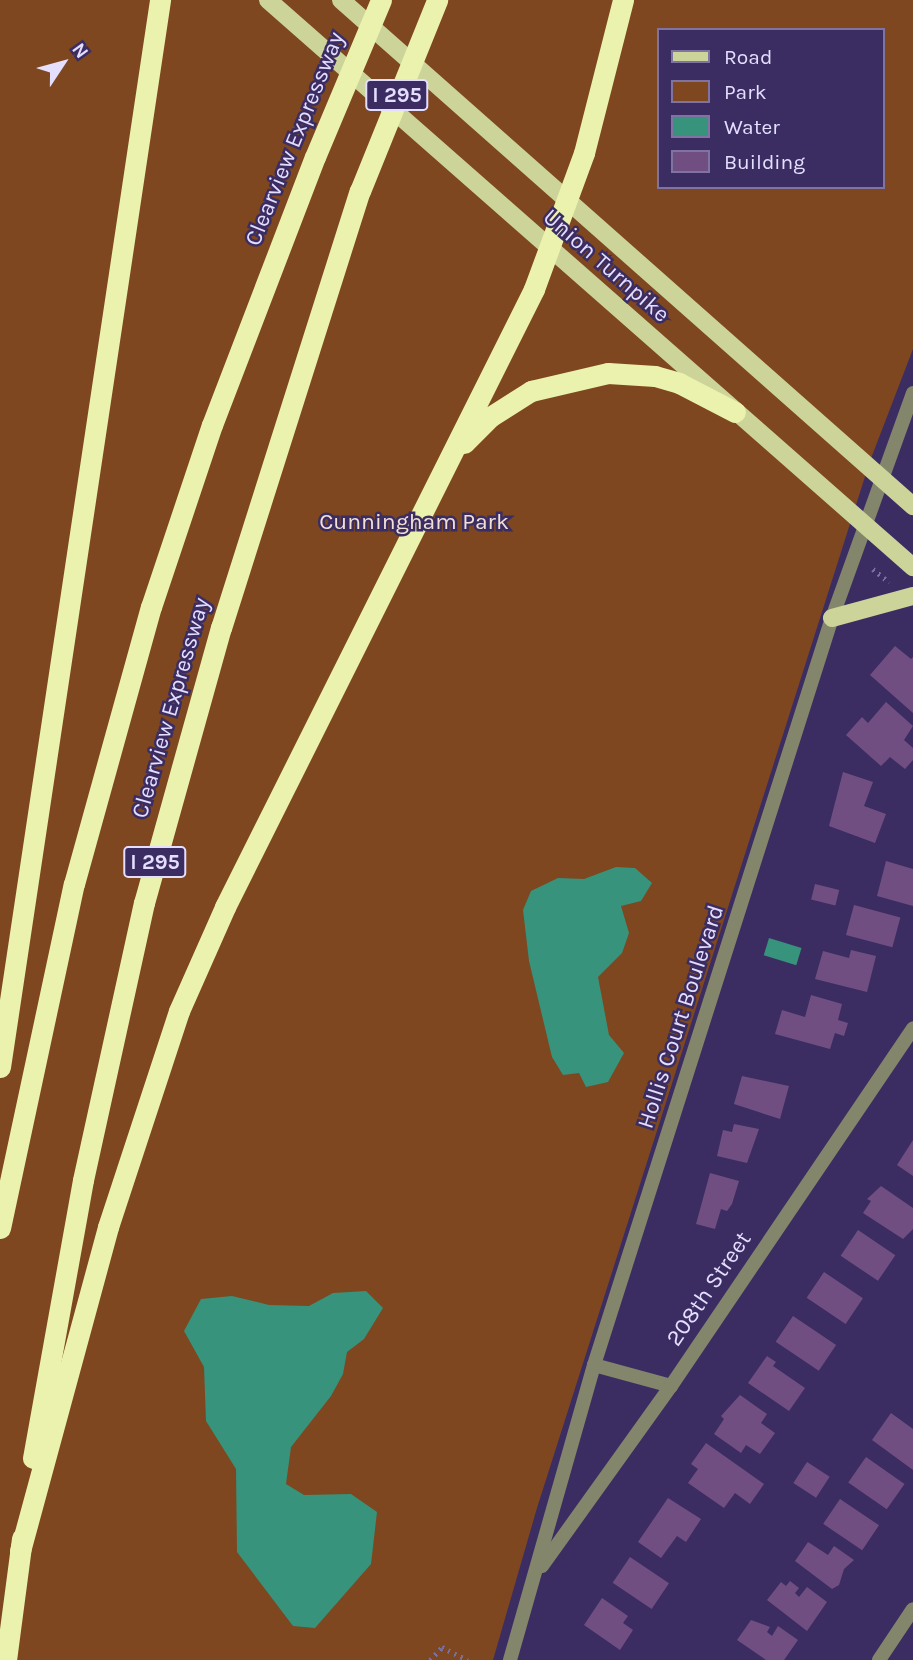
<!DOCTYPE html>
<style>
body{margin:0}
#map{position:relative;width:913px;height:1660px;overflow:hidden;background:#3b2d62;font-family:Karla,sans-serif}
div>[style]{position:absolute}
.green>*{inset:0;background:#7e471f}
.water>*{inset:0;background:#37937c;transform-origin:0 0}
.building>*{inset:0;background:#714e82;transform-origin:0 0}
.path>*{height:4.5px;margin-top:-2.25px;transform-origin:0;background:repeating-linear-gradient(90deg,#7a6f9d 0 2px,transparent 0 7px)}
.minor>*{height:14px;margin:-7px;padding:0 7px;transform-origin:7px;border-radius:7px;background:#83866b}
.primary>*{height:18px;margin:-9px;padding:0 9px;transform-origin:9px;border-radius:9px;background:#cdd49a}
.motorway>*{height:21px;margin:-10.5px;padding:0 10.5px;transform-origin:10.5px;border-radius:10.5px;background:#eaf2ad}
.motorway-bridge>*{height:21px;margin:-10.5px;padding:0 10.5px;transform-origin:10.5px;border-radius:10.5px;background:#eaf2ad}
span{translate:-50% -50%;white-space:nowrap;text-align:center;line-height:1.15;-webkit-text-stroke:5px #3b2d62;paint-order:stroke}
.shield-label span{padding:2px 5px;background:#3b2d62;border:2px solid;border-radius:5px;-webkit-text-stroke-width:0}
.shield-label{font-size:21px;color:#e4deff;font-weight:700}
.street-label{font-size:23px;color:#e4deff}
.park-label{font-size:23px;color:#f2e0d5}
.legend{position:absolute;left:657px;top:28px;width:228px;height:161px;box-sizing:border-box;background:#3b2d62;border:2px solid #7f74a1;margin:0;padding:9px 12px;list-style:none;font-size:21px;color:#e4deff}
.legend li{display:flex;align-items:center;gap:14px;height:35px}
.legend b{width:35px;border:2px solid #7f74a1}
.north{position:absolute;left:28px;top:28px;width:70px;height:70px;-webkit-text-stroke:5px #3b2d62;paint-order:stroke;rotate:54deg;font-size:19px;font-weight:700;line-height:28px;text-align:center;color:#e4deff}
.north::after{content:'';display:block;margin:auto;width:24px;height:32px;background:#e4deff;clip-path:polygon(50% 0,100% 100%,50% 72%,0 100%)}
</style>
<div id="map">
<div class="green">
<div style="clip-path:polygon(evenodd,0 0,913px 0,913px 349px,870px 461px,537px 1508px,493px 1660px,0 1660px,0 0,659px 30px,883px 30px,883px 187px,659px 187px,659px 30px)"></div>
</div>
<div class="water">
<div style="clip-path:polygon(616px 867px,635px 868px,652px 883px,641px 901px,621px 906px,629px 933px,622px 953px,598px 977px,609px 1035px,624px 1053px,608px 1082px,586px 1087px,579px 1073px,563px 1075px,552px 1057px,529px 961px,523px 910px,531px 891px,558px 878px,584px 879px)"></div>
<div style="left:769px;top:938px;width:34px;height:18px;rotate:17deg"></div>
<div style="clip-path:polygon(366px 1291px,383px 1308px,364px 1339px,347px 1352px,343px 1374px,331px 1396px,291px 1447px,286px 1484px,304px 1495px,351px 1494px,377px 1512px,371px 1564px,315px 1628px,293px 1626px,237px 1552px,236px 1469px,206px 1421px,204px 1367px,184px 1331px,201px 1299px,232px 1296px,269px 1305px,309px 1306px,333px 1293px)"></div>
</div>
<div class="building">
<div style="clip-path:polygon(895px 646px,911px 659px,913px 657px,913px 713px,870px 675px)"></div>
<div style="clip-path:polygon(886px 702px,913px 726px,904px 740px,913px 748px,913px 760px,905px 769px,890px 757px,881px 766px,846px 735px,862px 717px,868px 723px)"></div>
<div style="clip-path:polygon(843px 772px,873px 782px,864px 806px,886px 814px,875px 843px,829px 826px)"></div>
<div style="clip-path:polygon(886px 861px,913px 869px,913px 906px,877px 896px)"></div>
<div style="left:815px;top:884px;width:25px;height:16px;rotate:14deg"></div>
<div style="left:854px;top:905px;width:48px;height:31px;rotate:15deg"></div>
<div style="clip-path:polygon(851px 950px,876px 956px,867px 992px,815px 979px,823px 951px,849px 958px)"></div>
<div style="clip-path:polygon(811px 995px,842px 1004px,838px 1020px,848px 1023px,844px 1036px,835px 1033px,830px 1049px,775px 1034px,782px 1010px,805px 1017px)"></div>
<div style="clip-path:polygon(742px 1076px,789px 1086px,780px 1119px,734px 1104px)"></div>
<div style="clip-path:polygon(734px 1124px,759px 1129px,747px 1163px,717px 1156px,723px 1130px,732px 1132px)"></div>
<div style="clip-path:polygon(913px 1140px,913px 1176px,897px 1165px)"></div>
<div style="clip-path:polygon(710px 1173px,739px 1181px,732px 1204px,727px 1211px,721px 1209px,715px 1229px,696px 1224px)"></div>
<div style="clip-path:polygon(881px 1186px,913px 1208px,913px 1229px,903px 1239px,863px 1213px,871px 1201px,867px 1199px)"></div>
<div style="left:858px;top:1230px;width:45px;height:31px;rotate:34deg"></div>
<div style="left:824px;top:1272px;width:47px;height:31px;rotate:34deg"></div>
<div style="left:793px;top:1316px;width:52px;height:31px;rotate:34deg"></div>
<div style="clip-path:polygon(767px 1356px,776px 1362px,773px 1366px,805px 1388px,789px 1411px,748px 1383px)"></div>
<div style="clip-path:polygon(740px 1395px,767px 1414px,761px 1423px,775px 1433px,760px 1454px,746px 1445px,741px 1453px,714px 1434px,724px 1419px,721px 1416px)"></div>
<div style="clip-path:polygon(891px 1413px,913px 1429px,913px 1470px,872px 1440px)"></div>
<div style="clip-path:polygon(706px 1443px,764px 1484px,750px 1504px,735px 1493px,724px 1508px,688px 1483px,698px 1469px,691px 1464px)"></div>
<div style="left:866px;top:1457px;width:47px;height:31px;rotate:35deg"></div>
<div style="left:807px;top:1462px;width:27px;height:25px;rotate:33deg"></div>
<div style="clip-path:polygon(668px 1498px,701px 1519px,686px 1542px,677px 1536px,661px 1558px,638px 1542px)"></div>
<div style="left:840px;top:1499px;width:47px;height:30px;rotate:34deg"></div>
<div style="clip-path:polygon(808px 1542px,828px 1555px,834px 1546px,854px 1560px,844px 1569px,839px 1585px,832px 1589px,795px 1561px)"></div>
<div style="left:630px;top:1557px;width:47px;height:31px;rotate:34deg"></div>
<div style="clip-path:polygon(790px 1581px,799px 1588px,795px 1593px,799px 1597px,807px 1587px,827px 1602px,807px 1631px,767px 1600px,781px 1582px,786px 1586px)"></div>
<div style="clip-path:polygon(602px 1598px,628px 1616px,623px 1623px,633px 1630px,620px 1650px,584px 1625px)"></div>
<div style="clip-path:polygon(751px 1620px,770px 1627px,767px 1632px,772px 1636px,778px 1626px,798px 1640px,784px 1660px,766px 1660px,737px 1640px)"></div>
</div>
<div class="path">
<div style="left:873px;top:569px;width:21px;rotate:39deg"></div>
<div style="left:430px;top:1660px;width:18px;rotate:-47deg"></div>
<div style="left:442px;top:1647px;width:29px;rotate:27deg"></div>
</div>
<div class="minor">
<div style="left:594px;top:1365px;width:80px;rotate:15.3deg"></div>
<div style="left:542px;top:1566px;width:221px;rotate:-54.4deg"></div>
<div style="left:671px;top:1386px;width:432px;rotate:-55.9deg"></div>
<div style="left:510px;top:1660px;width:307px;rotate:-74.1deg"></div>
<div style="left:594px;top:1365px;width:784px;rotate:-72.33deg"></div>
<div style="left:832px;top:618px;width:239px;rotate:-70.2deg"></div>
<div style="left:879px;top:1660px;width:61px;rotate:-56.3deg"></div>
</div>
<div class="primary">
<div style="left:268px;top:0;width:859px;rotate:41.32deg"></div>
<div style="left:341px;top:0;width:764px;rotate:41.5deg"></div>
<div style="left:832px;top:618px;width:84px;rotate:-15.2deg"></div>
</div>
<div class="motorway">
<div style="left:464px;top:443px;width:37px;rotate:-45deg"></div>
<div style="left:490px;top:417px;width:49px;rotate:-32.4deg"></div>
<div style="left:531px;top:391px;width:79px;rotate:-13.2deg"></div>
<div style="left:608px;top:373px;width:47px;rotate:3.7deg"></div>
<div style="left:655px;top:376px;width:25px;rotate:16deg"></div>
<div style="left:679px;top:383px;width:63px;rotate:27.4deg"></div>
<div style="left:0;top:1067px;width:1079px;rotate:-81.47deg"></div>
<div style="left:0;top:1228px;width:352px;rotate:-77.9deg"></div>
<div style="left:74px;top:884px;width:288px;rotate:-74.5deg"></div>
<div style="left:151px;top:607px;width:192px;rotate:-71.5deg"></div>
<div style="left:212px;top:425px;width:287px;rotate:-69deg"></div>
<div style="left:33px;top:1458px;width:282px;rotate:-79.8deg"></div>
<div style="left:83px;top:1180px;width:284px;rotate:-77.6deg"></div>
<div style="left:144px;top:903px;width:286px;rotate:-74.4deg"></div>
<div style="left:221px;top:628px;width:459px;rotate:-72.4deg"></div>
<div style="left:20px;top:1551px;width:336px;rotate:-74.8deg"></div>
<div style="left:108px;top:1227px;width:227px;rotate:-71.8deg"></div>
<div style="left:179px;top:1011px;width:114px;rotate:-66.1deg"></div>
<div style="left:225px;top:907px;width:691px;rotate:-63.43deg"></div>
<div style="left:534px;top:289px;width:145px;rotate:-69.8deg"></div>
<div style="left:584px;top:153px;width:158px;rotate:-75.7deg"></div>
<div style="left:6px;top:1660px;width:123px;rotate:-82.5deg"></div>
</div>
<div class="motorway-bridge">
<div style="left:315px;top:157px;width:170px;rotate:-67.2deg"></div>
<div style="left:360px;top:191px;width:206px;rotate:-68deg"></div>
</div>
<div class="shield-label">
<span style="left:397px;top:95px">I 295</span>
<span style="left:155px;top:862px">I 295</span>
</div>
<div class="street-label">
<span style="left:295px;top:139px;rotate:-68deg">Clearview Expressway</span>
<span style="left:606px;top:266px;rotate:41deg">Union Turnpike</span>
<span style="left:171px;top:708px;rotate:-74deg">Clearview Expressway</span>
<span style="left:681px;top:1017px;rotate:-72deg">Hollis Court Boulevard</span>
<span style="left:709px;top:1289px;rotate:-56deg">208th Street</span>
</div>
<div class="park-label">
<span style="left:414px;top:522px">Cunningham Park</span>
</div>
<ul class="legend">
<li><b style="height:9px;background:#cdd49a"></b>Road</li>
<li><b style="height:19px;background:#7e471f"></b>Park</li>
<li><b style="height:19px;background:#37937c"></b>Water</li>
<li><b style="height:19px;background:#714e82"></b>Building</li>
</ul>
<div class="north">N</div>
</div>
